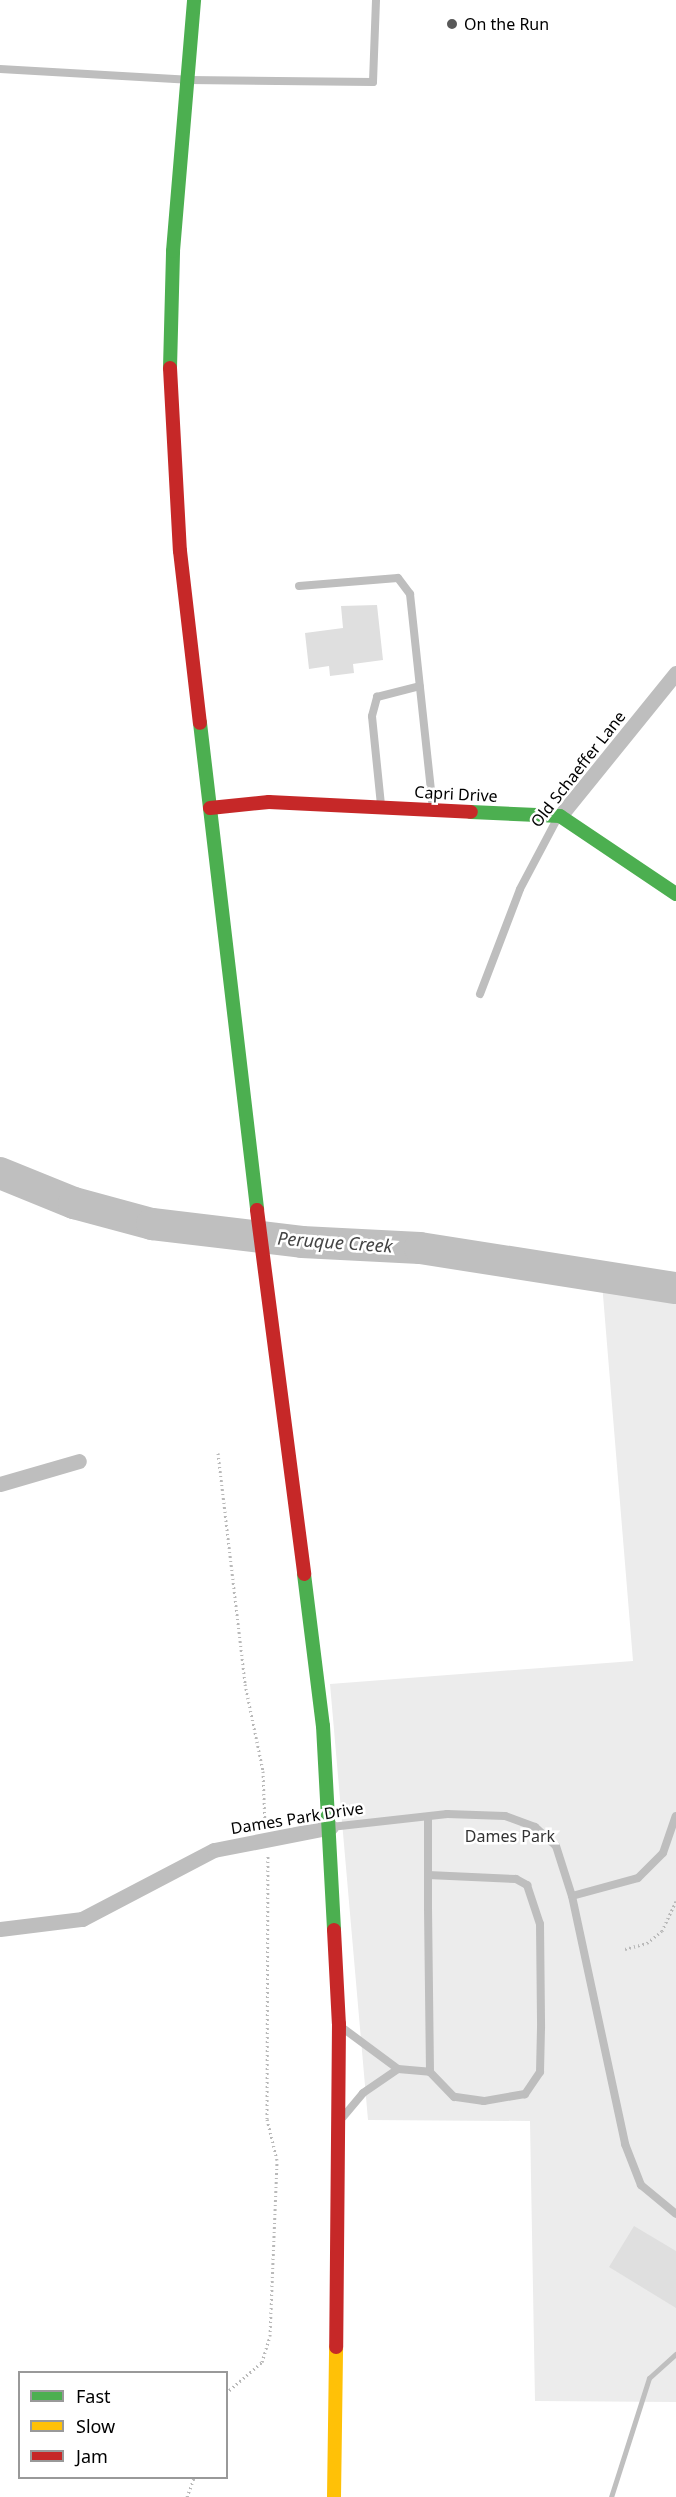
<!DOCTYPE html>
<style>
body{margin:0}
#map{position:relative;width:676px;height:2497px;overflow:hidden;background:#fff;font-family:"Noto Sans",sans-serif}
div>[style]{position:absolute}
.green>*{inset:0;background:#ececec}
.stream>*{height:5px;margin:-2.5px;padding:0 2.5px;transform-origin:2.5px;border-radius:2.5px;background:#bfbfbf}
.river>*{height:32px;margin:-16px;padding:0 16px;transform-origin:16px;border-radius:16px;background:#bfbfbf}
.building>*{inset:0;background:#dfdfdf}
.path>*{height:3px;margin-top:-1.5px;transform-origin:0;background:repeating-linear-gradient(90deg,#b9b9b9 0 1.5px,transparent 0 4.5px)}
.lane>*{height:8px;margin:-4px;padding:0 4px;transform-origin:4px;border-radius:4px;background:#bebebe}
.street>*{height:15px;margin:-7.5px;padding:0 7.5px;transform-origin:7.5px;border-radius:7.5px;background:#bebebe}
.fast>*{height:14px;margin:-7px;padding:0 7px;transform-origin:7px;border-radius:7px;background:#4caf50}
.slow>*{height:14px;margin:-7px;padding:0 7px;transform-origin:7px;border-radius:7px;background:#ffc107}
.jam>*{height:14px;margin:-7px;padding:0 7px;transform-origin:7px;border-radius:7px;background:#c62828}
.dots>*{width:16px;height:16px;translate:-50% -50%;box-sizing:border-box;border:3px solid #fff;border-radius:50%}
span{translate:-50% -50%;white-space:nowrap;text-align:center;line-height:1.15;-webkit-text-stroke:5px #fff;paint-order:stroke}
.poi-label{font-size:16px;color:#000}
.left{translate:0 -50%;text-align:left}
.street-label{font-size:16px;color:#000}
.park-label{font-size:16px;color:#333}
.water-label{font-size:18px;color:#444;font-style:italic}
.legend{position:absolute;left:18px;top:2371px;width:210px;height:108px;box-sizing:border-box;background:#fff;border:2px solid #999;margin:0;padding:8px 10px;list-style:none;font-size:18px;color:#000}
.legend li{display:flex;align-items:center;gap:12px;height:30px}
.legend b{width:30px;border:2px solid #999}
</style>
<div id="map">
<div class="green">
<div style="clip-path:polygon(602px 1283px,676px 1289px,676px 2402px,535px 2401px,530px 2121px,368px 2120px,330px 1684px,633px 1661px)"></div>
</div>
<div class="stream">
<div style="left:611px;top:2497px;width:125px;rotate:-72.3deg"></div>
<div style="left:649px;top:2378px;width:36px;rotate:-42deg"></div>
</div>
<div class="river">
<div style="left:0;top:1173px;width:80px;rotate:22.1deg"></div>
<div style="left:74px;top:1203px;width:81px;rotate:15.1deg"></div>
<div style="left:152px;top:1224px;width:151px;rotate:6.8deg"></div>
<div style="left:302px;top:1242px;width:118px;rotate:2.9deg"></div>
<div style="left:420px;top:1248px;width:259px;rotate:8.9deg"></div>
</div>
<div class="building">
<div style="clip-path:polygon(377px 605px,383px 660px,353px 664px,354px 673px,330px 676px,329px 666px,309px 669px,305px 633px,343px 628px,341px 606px)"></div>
<div style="clip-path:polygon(634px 2226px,676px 2251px,676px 2308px,609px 2267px)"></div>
</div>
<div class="path">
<div style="left:218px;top:1453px;width:233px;rotate:83.3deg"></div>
<div style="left:245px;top:1684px;width:89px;rotate:78.3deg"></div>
<div style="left:263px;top:1771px;width:54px;rotate:87.9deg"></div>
<div style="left:625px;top:1949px;width:23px;rotate:-15deg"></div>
<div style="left:647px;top:1943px;width:19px;rotate:-39deg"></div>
<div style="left:662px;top:1931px;width:33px;rotate:-65deg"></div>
<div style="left:226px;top:2393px;width:48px;rotate:-40.7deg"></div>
<div style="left:262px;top:2362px;width:27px;rotate:-73deg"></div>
<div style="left:270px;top:2336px;width:176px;rotate:-87.7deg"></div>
<div style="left:277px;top:2160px;width:42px;rotate:-103.7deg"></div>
<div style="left:267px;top:2119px;width:264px;rotate:-89.8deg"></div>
<div style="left:187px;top:2497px;width:20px;rotate:-70deg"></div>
</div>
<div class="lane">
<div style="left:0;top:69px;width:188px;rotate:3.3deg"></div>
<div style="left:188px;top:80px;width:185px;rotate:0.6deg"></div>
<div style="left:373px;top:82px;width:82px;rotate:-87.9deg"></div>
<div style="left:299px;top:586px;width:99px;rotate:-4.6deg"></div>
<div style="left:398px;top:578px;width:20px;rotate:53deg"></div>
<div style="left:410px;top:594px;width:215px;rotate:83.9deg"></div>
<div style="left:381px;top:805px;width:89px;rotate:-95.8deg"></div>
<div style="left:372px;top:716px;width:20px;rotate:-75deg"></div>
<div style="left:377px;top:697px;width:44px;rotate:-14.3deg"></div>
<div style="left:480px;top:994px;width:112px;rotate:-69.1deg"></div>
<div style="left:520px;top:889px;width:79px;rotate:-62.1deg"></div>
<div style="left:331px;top:1827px;width:117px;rotate:-6.4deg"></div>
<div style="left:447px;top:1814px;width:58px;rotate:2deg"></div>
<div style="left:505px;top:1816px;width:32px;rotate:20deg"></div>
<div style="left:535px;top:1827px;width:28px;rotate:42deg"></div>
<div style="left:556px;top:1846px;width:52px;rotate:72.3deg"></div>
<div style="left:572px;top:1896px;width:254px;rotate:77.9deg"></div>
<div style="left:625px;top:2144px;width:44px;rotate:68.7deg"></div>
<div style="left:641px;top:2185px;width:45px;rotate:39.6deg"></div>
<div style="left:428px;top:1875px;width:88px;rotate:2.6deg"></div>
<div style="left:516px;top:1879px;width:13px;rotate:29deg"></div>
<div style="left:527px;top:1885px;width:41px;rotate:71.6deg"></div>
<div style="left:540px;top:1924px;width:104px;rotate:89.4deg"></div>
<div style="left:541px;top:2028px;width:44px;rotate:91.3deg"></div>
<div style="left:540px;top:2072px;width:27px;rotate:124deg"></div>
<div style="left:525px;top:2094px;width:42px;rotate:170.3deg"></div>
<div style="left:484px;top:2101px;width:30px;rotate:-172deg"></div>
<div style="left:454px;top:2097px;width:35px;rotate:-134deg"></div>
<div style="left:430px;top:2072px;width:163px;rotate:-90.7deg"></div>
<div style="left:428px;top:1909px;width:91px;rotate:-90deg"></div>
<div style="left:572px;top:1896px;width:68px;rotate:-15.3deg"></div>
<div style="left:638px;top:1878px;width:35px;rotate:-45deg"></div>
<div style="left:663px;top:1853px;width:39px;rotate:-71deg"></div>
<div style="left:344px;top:2029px;width:67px;rotate:36.5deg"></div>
<div style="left:398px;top:2069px;width:32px;rotate:5deg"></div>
<div style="left:343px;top:2117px;width:31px;rotate:-50deg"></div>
<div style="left:363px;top:2093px;width:42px;rotate:-34.4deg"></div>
</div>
<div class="street">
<div style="left:560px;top:816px;width:184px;rotate:-51deg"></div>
<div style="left:0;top:1484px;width:82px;rotate:-16.2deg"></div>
<div style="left:0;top:1929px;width:83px;rotate:-7deg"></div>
<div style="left:82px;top:1919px;width:149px;rotate:-27.6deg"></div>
<div style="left:214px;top:1850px;width:119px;rotate:-11.1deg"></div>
</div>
<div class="fast">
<div style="left:170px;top:368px;width:117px;rotate:-88.5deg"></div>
<div style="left:173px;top:251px;width:252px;rotate:-85.2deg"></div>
<div style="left:200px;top:723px;width:490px;rotate:83.3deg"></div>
<div style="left:471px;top:812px;width:89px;rotate:2.6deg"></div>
<div style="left:560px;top:816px;width:140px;rotate:33.9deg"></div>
<div style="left:304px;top:1574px;width:153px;rotate:82.9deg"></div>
<div style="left:323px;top:1726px;width:204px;rotate:86.9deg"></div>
</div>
<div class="slow">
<div style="left:334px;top:2497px;width:150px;rotate:-89.2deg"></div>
</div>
<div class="jam">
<div style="left:170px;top:368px;width:183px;rotate:86.9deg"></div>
<div style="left:180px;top:551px;width:173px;rotate:83.4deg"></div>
<div style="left:210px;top:808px;width:59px;rotate:-5.8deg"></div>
<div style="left:269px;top:802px;width:202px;rotate:2.8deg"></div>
<div style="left:257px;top:1210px;width:367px;rotate:82.6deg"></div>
<div style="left:334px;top:1930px;width:94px;rotate:87deg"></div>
<div style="left:339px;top:2024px;width:323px;rotate:90.5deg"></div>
</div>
<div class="dots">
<div style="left:452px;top:24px;background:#595959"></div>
</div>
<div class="poi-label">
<span class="left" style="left:464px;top:24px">On the Run</span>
</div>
<div class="street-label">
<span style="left:578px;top:769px;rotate:-52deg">Old Schaeffer Lane</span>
<span style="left:456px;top:794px;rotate:3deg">Capri Drive</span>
<span style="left:297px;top:1818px;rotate:-9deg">Dames Park Drive</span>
</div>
<div class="park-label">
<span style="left:510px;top:1836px">Dames Park</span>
</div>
<div class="water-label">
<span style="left:335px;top:1242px;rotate:4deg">Peruque Creek</span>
</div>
<ul class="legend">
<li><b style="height:8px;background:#4caf50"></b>Fast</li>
<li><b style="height:8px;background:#ffc107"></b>Slow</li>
<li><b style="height:8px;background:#c62828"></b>Jam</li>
</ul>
</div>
